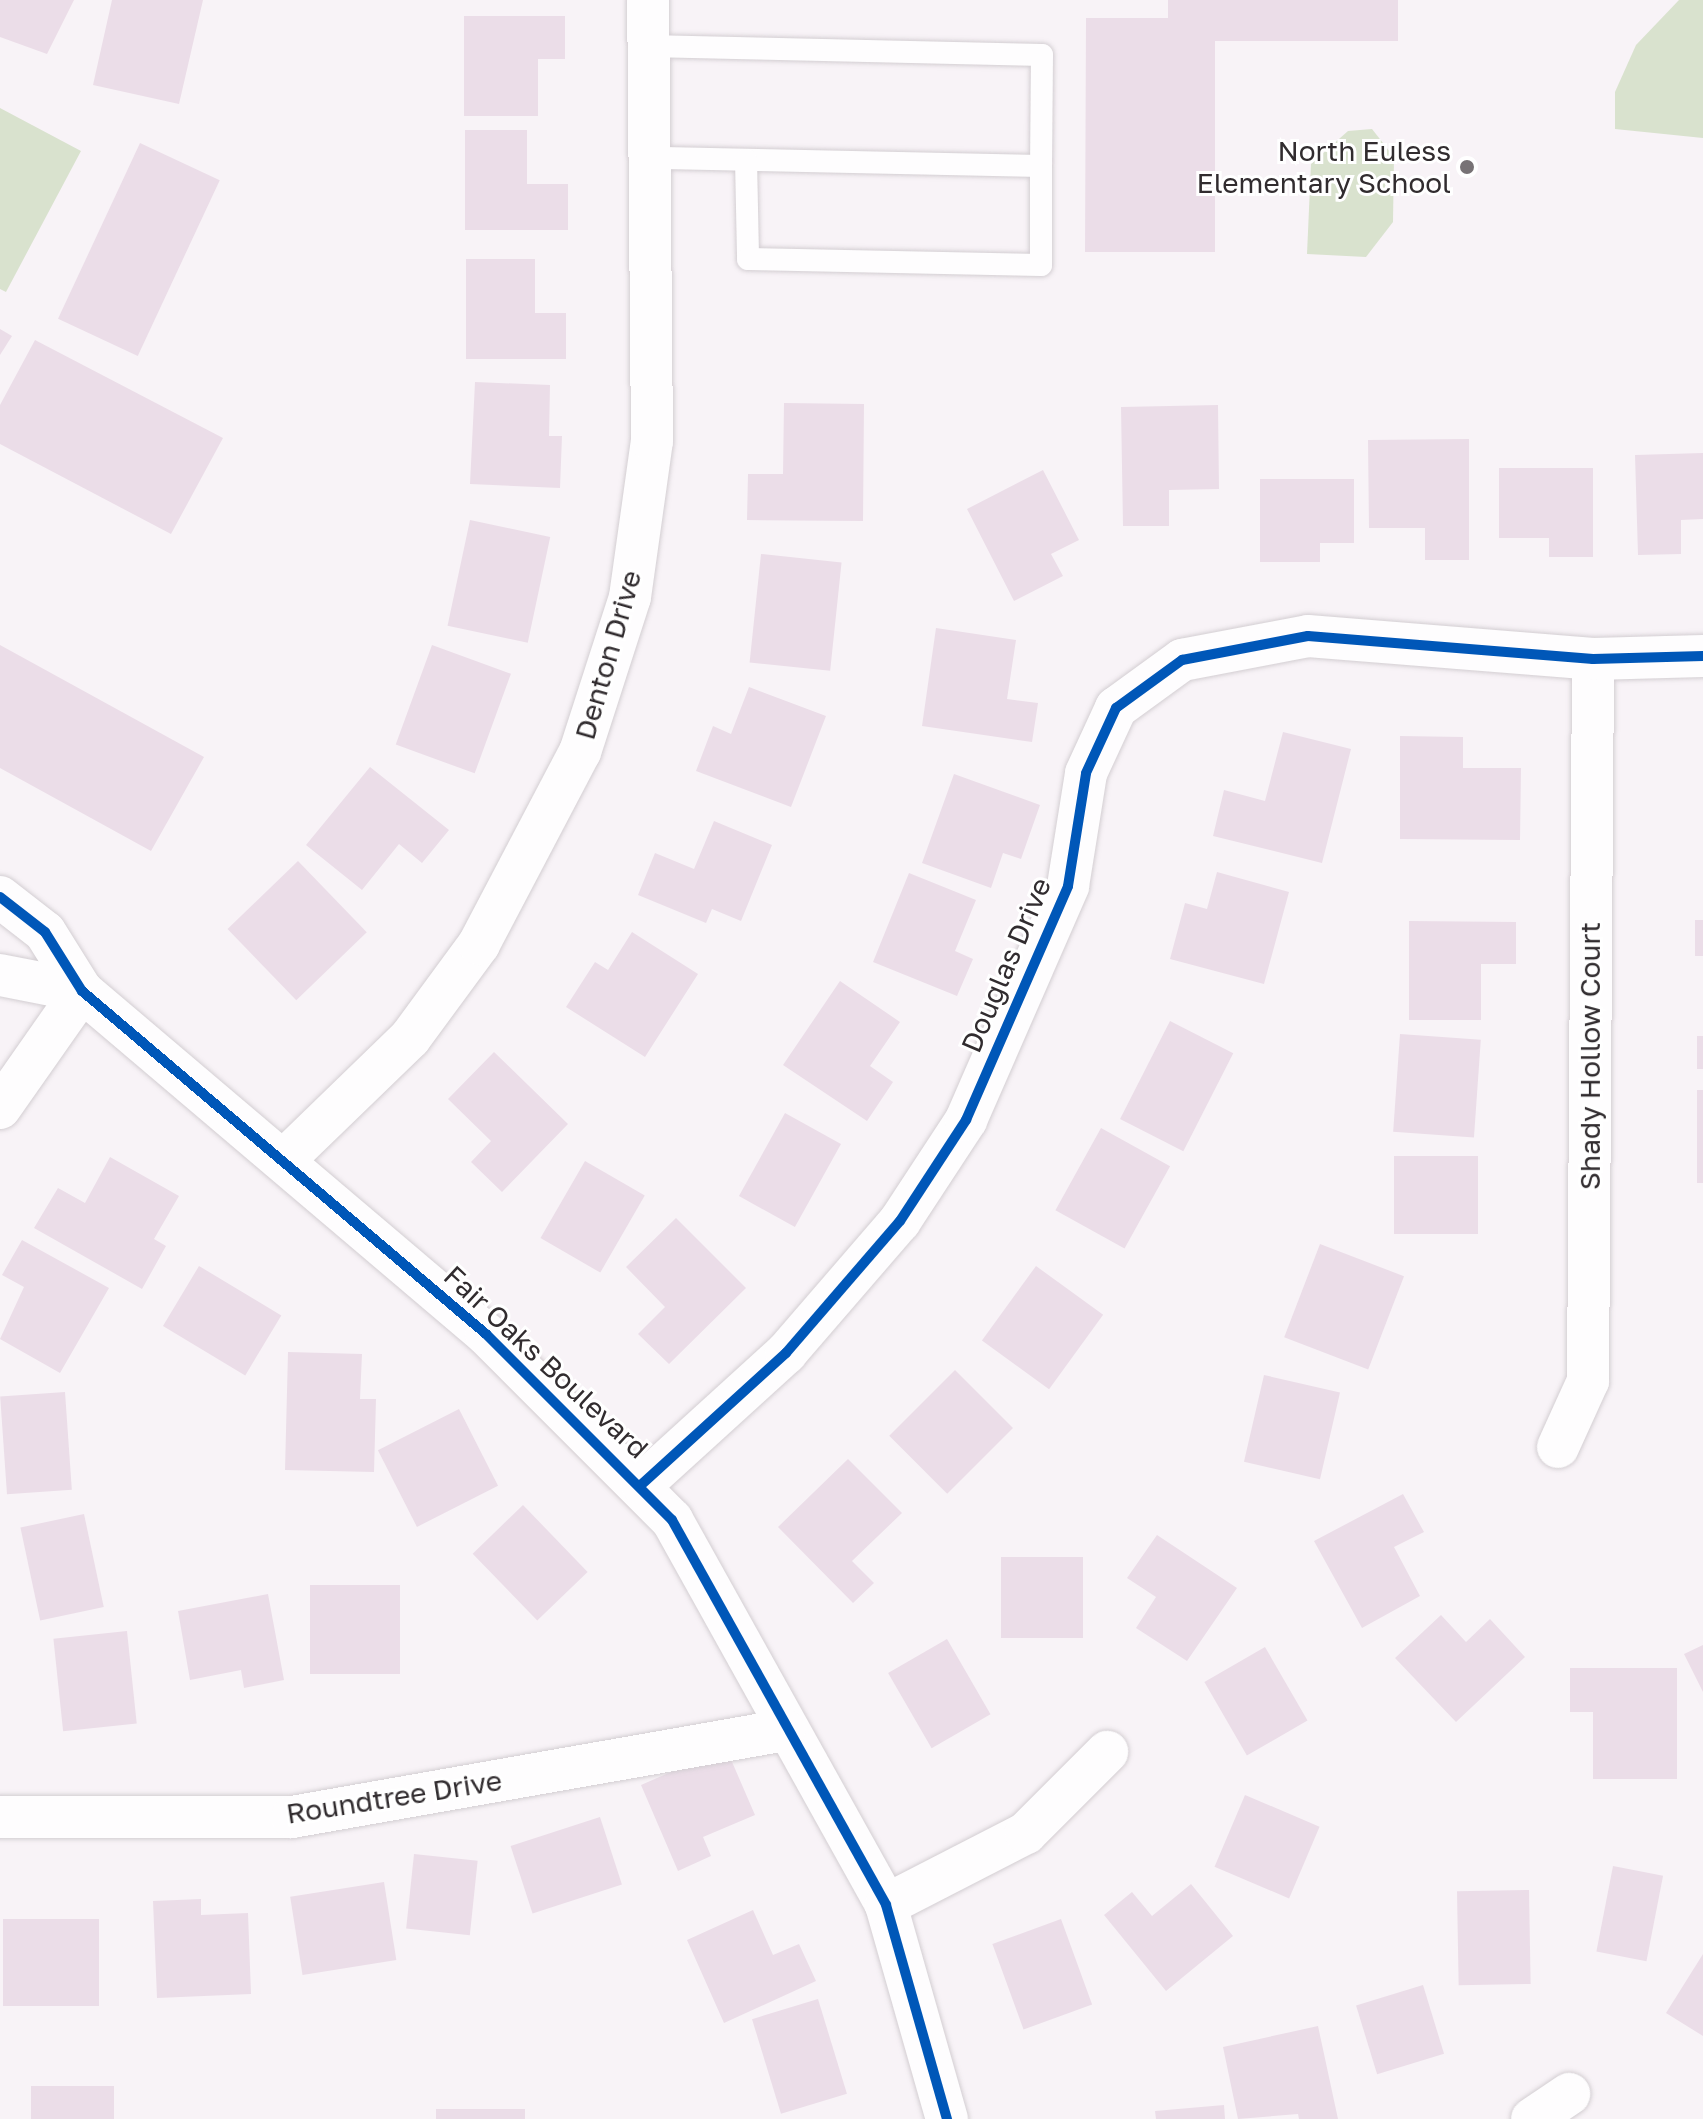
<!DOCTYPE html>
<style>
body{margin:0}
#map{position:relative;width:1703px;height:2119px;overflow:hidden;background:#f8f3f7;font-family:"Golos Text",sans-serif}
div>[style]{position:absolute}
.green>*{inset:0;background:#d9e2ce}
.building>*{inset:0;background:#ebdde8;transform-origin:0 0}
.roads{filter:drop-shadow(0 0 2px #d3ced2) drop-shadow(0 0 2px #d3ced2)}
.service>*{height:22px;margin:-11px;padding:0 11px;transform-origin:11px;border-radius:11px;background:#fefdfe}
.minor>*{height:42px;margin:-21px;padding:0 21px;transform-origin:21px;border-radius:21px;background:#fefdfe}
.cycleway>*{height:10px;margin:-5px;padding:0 5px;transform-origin:5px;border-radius:5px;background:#0057b8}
.dots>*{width:22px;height:22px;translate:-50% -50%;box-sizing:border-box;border:4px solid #fff;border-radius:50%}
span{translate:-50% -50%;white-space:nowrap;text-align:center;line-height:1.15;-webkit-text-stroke:6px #fff;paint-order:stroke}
.poi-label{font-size:28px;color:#312c2f}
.right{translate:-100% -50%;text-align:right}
.street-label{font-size:28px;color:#312c2f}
</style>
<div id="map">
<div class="green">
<div style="clip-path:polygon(1679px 0,1703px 0,1703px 138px,1615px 129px,1615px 92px,1636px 45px)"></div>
<div style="clip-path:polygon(0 108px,81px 151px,6px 292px,0 289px)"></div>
<div style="clip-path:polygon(1372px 129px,1394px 157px,1393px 222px,1366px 257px,1307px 254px,1311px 164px,1348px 131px)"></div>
</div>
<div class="building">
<div style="clip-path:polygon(0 0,74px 0,47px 54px,0 37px)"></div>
<div style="clip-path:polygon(112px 0,203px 0,179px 104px,93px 85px)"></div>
<div style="clip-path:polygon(1168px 0,1398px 0,1398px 41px,1215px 41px,1215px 252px,1085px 252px,1086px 18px,1168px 18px)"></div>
<div style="clip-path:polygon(464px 16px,565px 16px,565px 59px,538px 59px,538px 116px,464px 116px)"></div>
<div style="clip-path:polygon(465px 130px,527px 130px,527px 184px,568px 184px,568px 230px,465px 230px)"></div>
<div style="left:140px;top:143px;width:88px;height:194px;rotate:25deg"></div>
<div style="clip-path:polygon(466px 259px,535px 259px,535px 313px,566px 313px,566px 359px,466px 359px)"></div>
<div style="clip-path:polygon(0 329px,12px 336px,0 355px)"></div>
<div style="clip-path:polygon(35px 340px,223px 438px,171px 534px,0 444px,0 405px)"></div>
<div style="clip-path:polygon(475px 382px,550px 385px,549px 436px,562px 436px,560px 488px,470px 484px)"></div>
<div style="clip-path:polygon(784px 403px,864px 404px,863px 521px,747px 520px,748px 474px,783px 474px)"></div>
<div style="clip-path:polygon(1218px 405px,1219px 489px,1169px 490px,1169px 526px,1123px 526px,1121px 407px)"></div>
<div style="clip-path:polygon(1469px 439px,1469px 560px,1425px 560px,1425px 528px,1369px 528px,1368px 440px)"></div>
<div style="clip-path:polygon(1703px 453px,1703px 519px,1681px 520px,1681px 554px,1638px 555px,1635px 455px)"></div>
<div style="clip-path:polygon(1499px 468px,1593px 468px,1593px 557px,1549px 557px,1549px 538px,1499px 538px)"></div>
<div style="clip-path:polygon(1043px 470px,1079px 540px,1051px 554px,1063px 576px,1014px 601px,967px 509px)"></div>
<div style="clip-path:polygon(1260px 479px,1354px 479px,1354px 543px,1320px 543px,1320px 562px,1260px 562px)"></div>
<div style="left:470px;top:520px;width:82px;height:108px;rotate:12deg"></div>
<div style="left:761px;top:554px;width:81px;height:109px;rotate:6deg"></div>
<div style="clip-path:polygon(936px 628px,1016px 640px,1007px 699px,1038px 703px,1032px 742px,922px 726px)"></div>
<div style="clip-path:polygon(0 645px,204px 757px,151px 851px,0 768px)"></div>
<div style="left:432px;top:645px;width:84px;height:106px;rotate:20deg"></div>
<div style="clip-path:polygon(749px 687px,826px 716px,791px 807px,696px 771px,713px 726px,731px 734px)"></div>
<div style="clip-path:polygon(1283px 732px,1351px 749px,1322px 863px,1213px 836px,1224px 790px,1265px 801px)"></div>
<div style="clip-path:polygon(1400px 736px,1463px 737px,1463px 768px,1521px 768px,1520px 840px,1400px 839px)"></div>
<div style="clip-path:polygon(370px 767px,449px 830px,422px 863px,399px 844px,362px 890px,306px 845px)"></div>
<div style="clip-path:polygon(954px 774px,1040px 805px,1021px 859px,1003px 853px,991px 888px,922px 863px)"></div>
<div style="clip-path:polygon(714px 821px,772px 845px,741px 921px,712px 909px,706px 923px,638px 895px,655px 853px,694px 869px)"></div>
<div style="left:298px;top:861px;width:99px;height:98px;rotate:46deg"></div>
<div style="clip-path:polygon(1217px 872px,1289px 892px,1264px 984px,1170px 959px,1185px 903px,1207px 909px)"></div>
<div style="clip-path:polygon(909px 873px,976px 900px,955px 951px,973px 959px,957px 996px,873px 962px)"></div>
<div style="left:1695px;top:920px;width:8px;height:36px"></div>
<div style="clip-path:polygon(1409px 921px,1516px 922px,1516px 964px,1481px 964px,1481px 1020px,1409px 1020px)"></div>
<div style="clip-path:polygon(632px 932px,698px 974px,645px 1057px,566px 1007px,595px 962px,608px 970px)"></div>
<div style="clip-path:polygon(840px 981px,900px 1022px,870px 1066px,893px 1082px,867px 1121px,783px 1065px)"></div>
<div style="left:1170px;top:1021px;width:71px;height:110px;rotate:27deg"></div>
<div style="left:1400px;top:1034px;width:81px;height:98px;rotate:4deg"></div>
<div style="left:1697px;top:1036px;width:6px;height:33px"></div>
<div style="clip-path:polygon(494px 1052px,568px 1124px,502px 1192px,471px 1162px,491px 1141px,448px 1099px)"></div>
<div style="left:1697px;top:1090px;width:6px;height:93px"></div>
<div style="left:785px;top:1113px;width:64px;height:95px;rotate:29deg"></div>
<div style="left:1101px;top:1128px;width:79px;height:94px;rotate:29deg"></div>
<div style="left:1394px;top:1156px;width:84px;height:78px"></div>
<div style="clip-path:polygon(110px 1157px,179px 1196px,154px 1239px,166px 1246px,142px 1289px,34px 1228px,58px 1188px,85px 1203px)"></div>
<div style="left:585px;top:1161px;width:69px;height:89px;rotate:30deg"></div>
<div style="clip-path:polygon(676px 1218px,746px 1288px,669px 1364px,638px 1334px,665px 1307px,626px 1267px)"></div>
<div style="clip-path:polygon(22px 1240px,109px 1288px,60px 1373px,0 1339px,24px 1287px,2px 1275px)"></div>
<div style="left:1320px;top:1244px;width:90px;height:100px;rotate:21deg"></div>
<div style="left:199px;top:1266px;width:96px;height:70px;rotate:31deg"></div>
<div style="left:1036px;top:1266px;width:83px;height:92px;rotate:36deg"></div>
<div style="clip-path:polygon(288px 1352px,362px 1354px,360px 1399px,376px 1399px,374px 1472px,285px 1470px)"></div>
<div style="left:955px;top:1370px;width:82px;height:93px;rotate:45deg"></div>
<div style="left:1264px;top:1375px;width:78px;height:89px;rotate:13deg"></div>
<div style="left:65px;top:1392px;width:98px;height:65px;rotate:86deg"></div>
<div style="left:459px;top:1409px;width:86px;height:91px;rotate:63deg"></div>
<div style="clip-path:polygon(848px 1459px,902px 1513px,852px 1561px,874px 1583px,853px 1603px,778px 1527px)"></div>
<div style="clip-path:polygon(1403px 1494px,1424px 1532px,1394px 1547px,1420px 1596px,1362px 1628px,1314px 1541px)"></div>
<div style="left:523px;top:1505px;width:93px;height:70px;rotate:46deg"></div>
<div style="left:84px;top:1514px;width:95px;height:65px;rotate:78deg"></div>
<div style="clip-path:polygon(1157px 1535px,1237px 1588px,1187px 1661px,1136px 1628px,1156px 1597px,1127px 1578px)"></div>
<div style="left:1001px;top:1557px;width:82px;height:81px"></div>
<div style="left:310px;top:1585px;width:90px;height:89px"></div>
<div style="clip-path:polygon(268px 1594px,284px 1680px,244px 1688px,241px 1670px,190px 1680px,178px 1611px)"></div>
<div style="clip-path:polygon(1441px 1615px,1466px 1642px,1490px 1619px,1525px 1657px,1456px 1722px,1395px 1658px)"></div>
<div style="left:127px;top:1631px;width:93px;height:74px;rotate:84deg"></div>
<div style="left:947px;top:1639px;width:87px;height:68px;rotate:60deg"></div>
<div style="clip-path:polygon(1703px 1645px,1703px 1692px,1684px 1654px)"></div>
<div style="left:1265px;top:1647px;width:85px;height:70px;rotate:60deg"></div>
<div style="clip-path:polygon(1570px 1668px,1677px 1668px,1677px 1779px,1593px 1779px,1593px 1712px,1570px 1712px)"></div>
<div style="clip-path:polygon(726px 1748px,755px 1815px,703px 1837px,711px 1856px,678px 1871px,641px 1785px)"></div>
<div style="left:1245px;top:1795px;width:81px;height:78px;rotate:23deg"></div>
<div style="left:600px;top:1817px;width:71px;height:94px;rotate:72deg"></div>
<div style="left:414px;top:1854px;width:64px;height:75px;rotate:6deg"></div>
<div style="left:1613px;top:1866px;width:51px;height:87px;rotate:11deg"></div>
<div style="left:384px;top:1882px;width:79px;height:95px;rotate:81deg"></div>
<div style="clip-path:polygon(1191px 1884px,1233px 1936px,1166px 1991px,1104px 1915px,1132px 1892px,1152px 1916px)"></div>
<div style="left:1529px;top:1890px;width:94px;height:72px;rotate:89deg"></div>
<div style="clip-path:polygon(201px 1899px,201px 1915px,248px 1913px,251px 1994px,157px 1998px,153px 1901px)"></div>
<div style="clip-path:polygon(753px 1910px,773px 1955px,799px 1944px,816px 1981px,724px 2023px,687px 1940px)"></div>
<div style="left:3px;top:1919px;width:96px;height:87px"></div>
<div style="left:1061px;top:1919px;width:91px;height:73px;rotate:70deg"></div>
<div style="clip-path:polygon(1703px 1954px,1703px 2036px,1666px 2013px)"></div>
<div style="left:1423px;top:1985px;width:72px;height:70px;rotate:73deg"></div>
<div style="left:818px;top:1999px;width:99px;height:69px;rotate:73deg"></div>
<div style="clip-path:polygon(1318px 2026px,1338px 2119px,1299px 2119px,1298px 2114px,1238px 2119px,1223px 2047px)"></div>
<div style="left:31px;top:2086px;width:83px;height:33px"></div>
<div style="clip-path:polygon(1224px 2105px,1225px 2119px,1156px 2119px,1155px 2111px)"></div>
<div style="left:525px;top:2109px;width:10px;height:89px;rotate:90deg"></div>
</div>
<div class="roads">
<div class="service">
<div style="left:648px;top:46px;width:394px;rotate:1.3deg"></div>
<div style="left:1042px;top:55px;width:111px;rotate:90.5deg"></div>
<div style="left:1041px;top:166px;width:390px;rotate:-178.8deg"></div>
<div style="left:746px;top:160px;width:99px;rotate:88.8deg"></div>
<div style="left:748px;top:259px;width:293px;rotate:1.2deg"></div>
<div style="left:1041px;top:265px;width:99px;rotate:-90deg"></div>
</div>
<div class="minor">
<div style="left:0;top:897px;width:57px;rotate:37.9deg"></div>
<div style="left:45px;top:932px;width:70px;rotate:57.9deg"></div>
<div style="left:82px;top:991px;width:530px;rotate:40.33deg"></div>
<div style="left:486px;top:1334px;width:263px;rotate:45deg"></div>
<div style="left:672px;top:1520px;width:440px;rotate:60.9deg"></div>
<div style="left:886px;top:1905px;width:223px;rotate:74.1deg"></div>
<div style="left:0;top:975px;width:84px;rotate:11deg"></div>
<div style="left:0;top:1108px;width:143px;rotate:-55deg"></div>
<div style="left:283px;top:1161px;width:177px;rotate:-44.1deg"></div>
<div style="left:410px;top:1038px;width:117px;rotate:-53.7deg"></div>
<div style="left:479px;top:944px;width:217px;rotate:-62.3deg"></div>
<div style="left:580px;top:752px;width:163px;rotate:-72.1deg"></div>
<div style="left:630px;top:597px;width:158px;rotate:-82deg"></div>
<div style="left:652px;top:441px;width:441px;rotate:-90.5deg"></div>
<div style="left:1558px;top:1447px;width:72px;rotate:-65.6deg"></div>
<div style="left:1588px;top:1381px;width:722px;rotate:-89.6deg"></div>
<div style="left:642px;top:1484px;width:195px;rotate:-42.3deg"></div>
<div style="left:786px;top:1353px;width:174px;rotate:-49.2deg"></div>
<div style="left:900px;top:1221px;width:121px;rotate:-56.8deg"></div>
<div style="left:966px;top:1120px;width:255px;rotate:-66.4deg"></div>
<div style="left:1068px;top:886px;width:114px;rotate:-80.9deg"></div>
<div style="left:1086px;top:773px;width:72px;rotate:-65.2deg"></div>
<div style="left:1116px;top:708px;width:82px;rotate:-36deg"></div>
<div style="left:1182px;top:660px;width:128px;rotate:-10.8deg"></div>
<div style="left:1308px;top:636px;width:286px;rotate:4.6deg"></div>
<div style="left:1593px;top:659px;width:110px;rotate:-1.6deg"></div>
<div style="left:0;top:1817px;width:292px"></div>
<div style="left:292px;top:1817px;width:500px;rotate:-10deg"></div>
<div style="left:886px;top:1905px;width:157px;rotate:-27.2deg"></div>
<div style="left:1026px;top:1833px;width:115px;rotate:-45deg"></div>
<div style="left:1532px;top:2119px;width:45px;rotate:-34deg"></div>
</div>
</div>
<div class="cycleway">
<div style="left:0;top:897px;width:57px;rotate:37.9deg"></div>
<div style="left:45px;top:932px;width:70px;rotate:57.9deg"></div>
<div style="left:82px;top:991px;width:530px;rotate:40.33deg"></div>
<div style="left:486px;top:1334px;width:263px;rotate:45deg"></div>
<div style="left:672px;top:1520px;width:440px;rotate:60.9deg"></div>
<div style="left:886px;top:1905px;width:223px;rotate:74.1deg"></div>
<div style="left:642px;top:1484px;width:195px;rotate:-42.3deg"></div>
<div style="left:786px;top:1353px;width:174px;rotate:-49.2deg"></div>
<div style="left:900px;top:1221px;width:121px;rotate:-56.8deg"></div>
<div style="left:966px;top:1120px;width:255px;rotate:-66.4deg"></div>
<div style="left:1068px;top:886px;width:114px;rotate:-80.9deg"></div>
<div style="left:1086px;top:773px;width:72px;rotate:-65.2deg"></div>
<div style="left:1116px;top:708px;width:82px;rotate:-36deg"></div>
<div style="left:1182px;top:660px;width:128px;rotate:-10.8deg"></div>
<div style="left:1308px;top:636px;width:286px;rotate:4.6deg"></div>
<div style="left:1593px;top:659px;width:110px;rotate:-1.6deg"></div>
</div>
<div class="dots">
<div style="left:1467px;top:167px;background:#777275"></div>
</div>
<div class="poi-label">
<span class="right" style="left:1451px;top:167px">North Euless<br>Elementary School</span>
</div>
<div class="street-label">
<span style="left:608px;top:655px;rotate:-74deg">Denton Drive</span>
<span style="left:1006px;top:965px;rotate:-67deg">Douglas Drive</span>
<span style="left:1590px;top:1056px;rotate:-90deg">Shady Hollow Court</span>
<span style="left:546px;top:1362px;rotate:43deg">Fair Oaks Boulevard</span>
<span style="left:394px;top:1797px;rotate:-9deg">Roundtree Drive</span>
</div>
</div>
